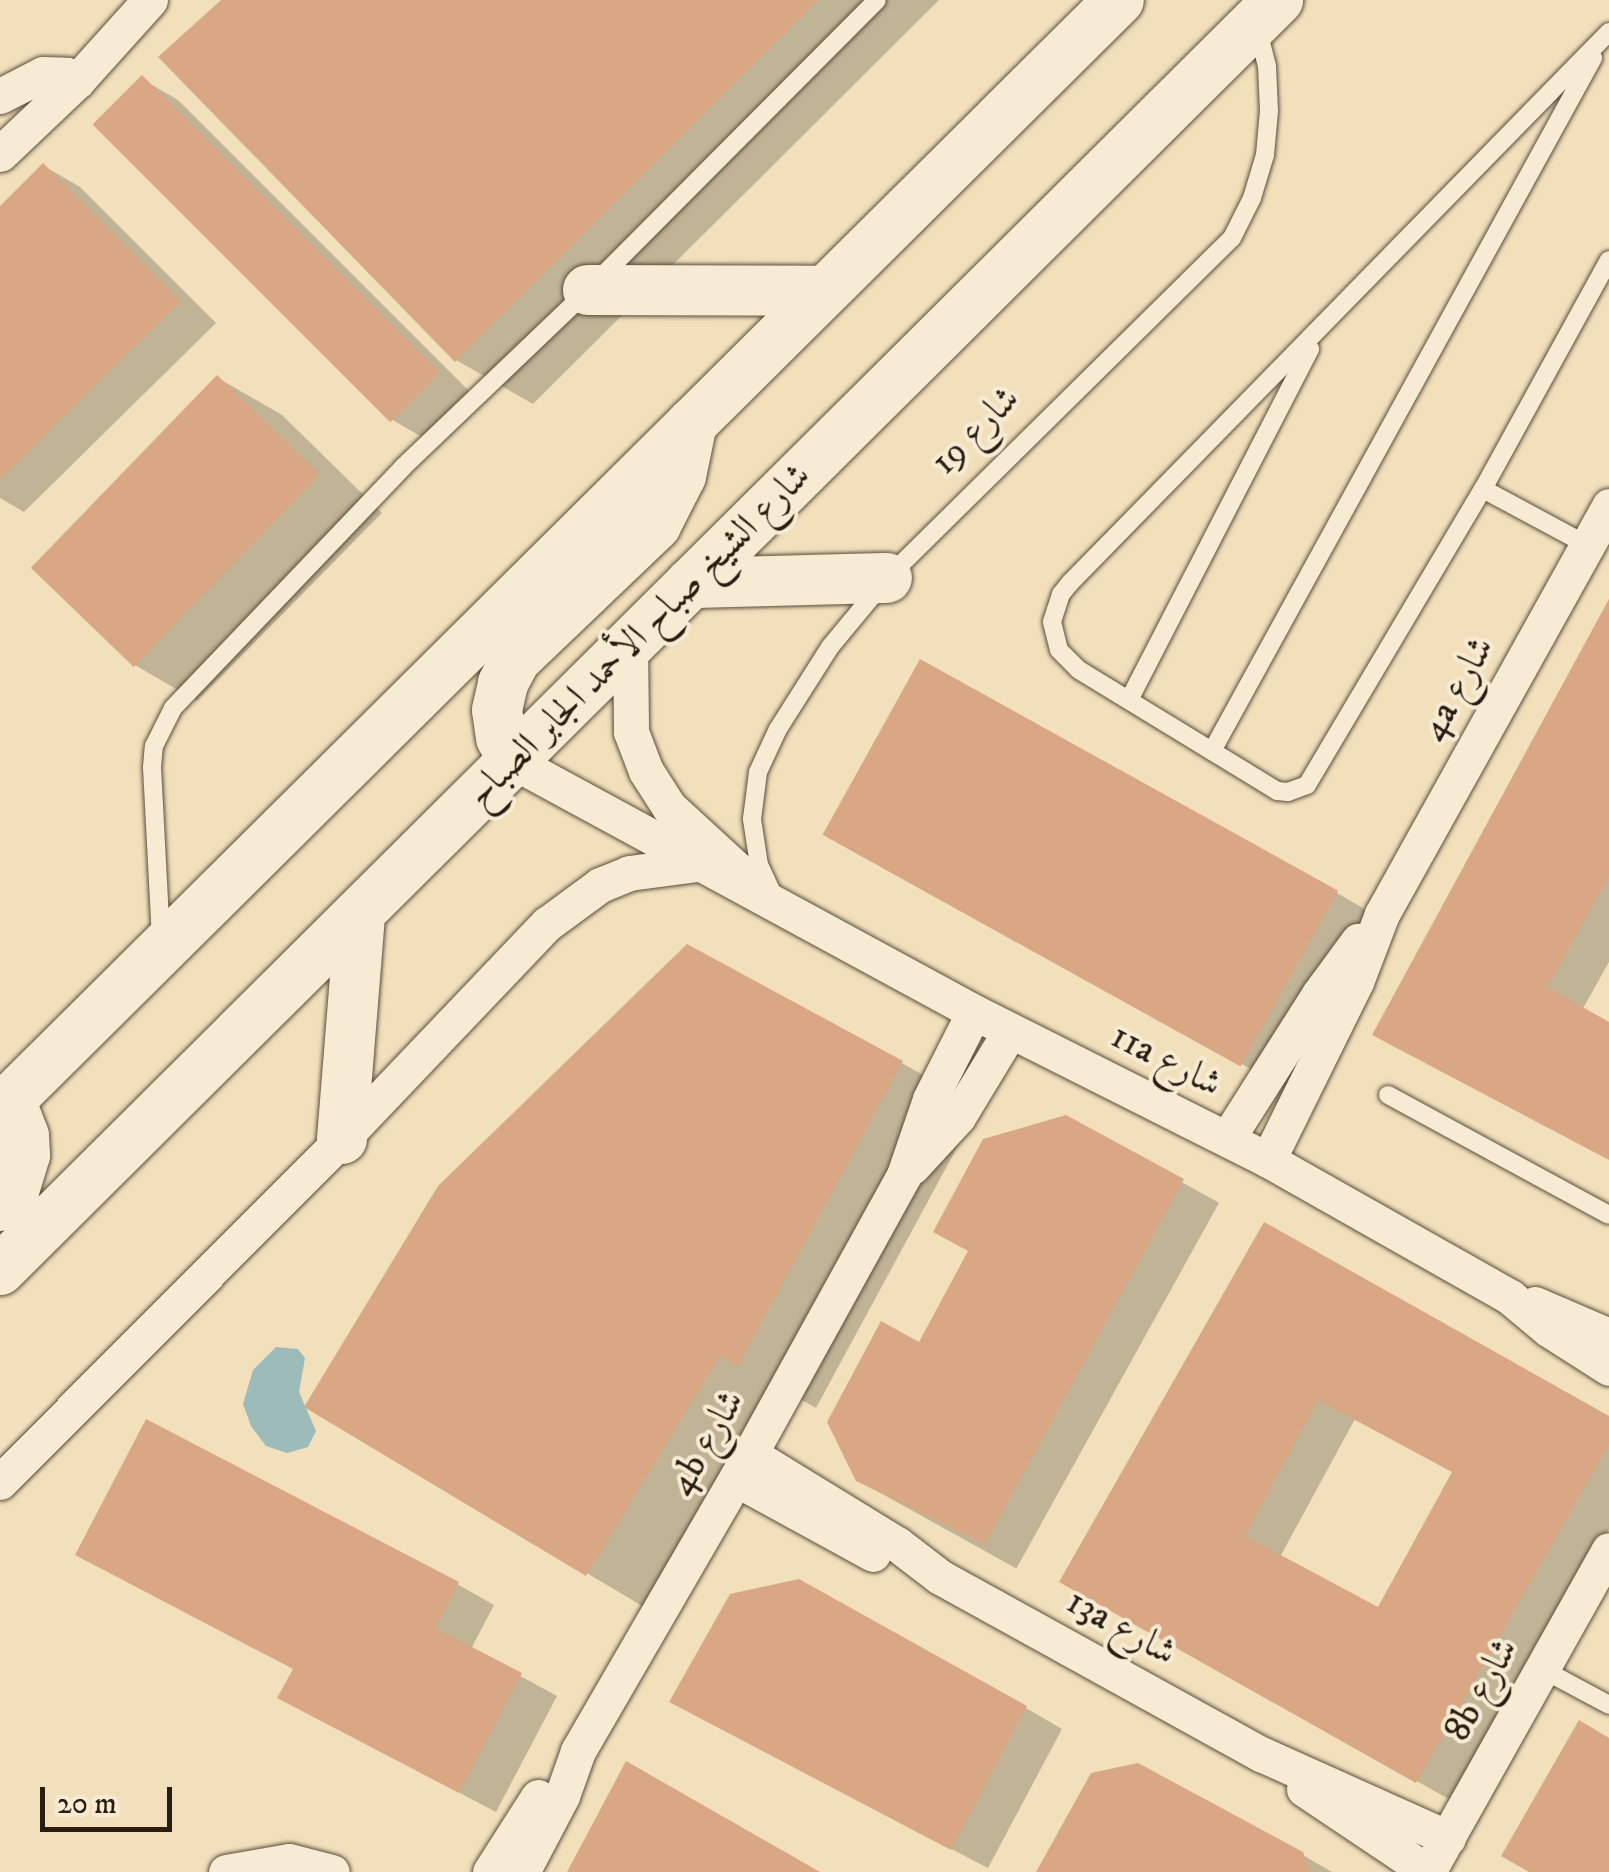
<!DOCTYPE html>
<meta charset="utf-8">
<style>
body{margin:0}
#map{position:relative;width:1609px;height:1872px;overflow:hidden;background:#f2e0bc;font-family:"IM FELL DW Pica",Amiri,serif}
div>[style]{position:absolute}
.water>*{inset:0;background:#9dbbb8}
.shadow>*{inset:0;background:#0003;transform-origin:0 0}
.building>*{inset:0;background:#d9a784;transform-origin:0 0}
.roads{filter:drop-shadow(0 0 2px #5a4e3c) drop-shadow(0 0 2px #5a4e3c)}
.service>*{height:18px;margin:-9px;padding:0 9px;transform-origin:9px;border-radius:9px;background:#f7ebd3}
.minor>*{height:35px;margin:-17.5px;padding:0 17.5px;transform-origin:17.5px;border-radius:17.5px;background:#f7ebd3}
.secondary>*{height:50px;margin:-25px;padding:0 25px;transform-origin:25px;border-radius:25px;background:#f7ebd3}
span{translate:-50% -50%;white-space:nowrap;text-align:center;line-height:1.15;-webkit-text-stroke:8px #f7ebd3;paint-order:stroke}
.street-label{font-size:38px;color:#281d11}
.scale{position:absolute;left:40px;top:1787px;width:132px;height:45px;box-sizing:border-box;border:5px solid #281d11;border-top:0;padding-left:12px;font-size:30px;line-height:35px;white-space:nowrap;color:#281d11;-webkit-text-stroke:8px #f7ebd3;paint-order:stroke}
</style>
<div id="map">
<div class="water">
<div style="clip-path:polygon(276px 1347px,298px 1349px,305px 1358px,299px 1392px,316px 1431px,308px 1447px,287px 1453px,266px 1446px,251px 1426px,243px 1404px,253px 1370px)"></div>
</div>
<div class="shadow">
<div style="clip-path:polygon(224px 0,939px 0,533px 404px,456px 360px)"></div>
<div style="clip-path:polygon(142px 79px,178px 100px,473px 395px,427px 440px,391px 419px)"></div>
<div style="clip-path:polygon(44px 166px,80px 187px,216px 323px,24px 512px,0 498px,0 209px)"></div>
<div style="clip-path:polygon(218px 378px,282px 415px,382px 513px,197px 701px,133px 664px)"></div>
<div style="clip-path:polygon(1609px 604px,1609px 962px,1582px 1010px,1609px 1025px,1609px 1159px,1412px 1055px)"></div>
<div style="clip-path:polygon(862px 854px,1337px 893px,1373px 914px,1278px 1084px)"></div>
<div style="clip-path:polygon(902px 1063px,979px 1107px,816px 1408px,798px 1398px,664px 1619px,307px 1406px)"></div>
<div style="left:1066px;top:1118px;width:175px;height:418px;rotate:29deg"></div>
<div style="clip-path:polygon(evenodd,1265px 1225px,1609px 1419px,1609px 1529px,1454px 1802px,1062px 1581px,1265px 1225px,1355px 1419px,1454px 1472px,1379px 1610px,1280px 1557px,1355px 1419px)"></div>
<div style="clip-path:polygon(457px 1584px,494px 1605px,471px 1649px,557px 1696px,496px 1812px,317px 1718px)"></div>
<div style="clip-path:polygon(1026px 1708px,1062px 1729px,988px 1868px,708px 1722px)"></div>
<div style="clip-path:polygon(1301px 1854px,1332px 1872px,1039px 1872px)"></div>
</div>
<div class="building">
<div style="clip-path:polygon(221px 0,818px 0,455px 362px,158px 57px)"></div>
<div style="left:142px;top:75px;width:421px;height:70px;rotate:45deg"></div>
<div style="clip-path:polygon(43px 163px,181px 301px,0 479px,0 206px)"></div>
<div style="left:217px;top:375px;width:143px;height:268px;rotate:44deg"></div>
<div style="clip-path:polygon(1609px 599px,1609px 877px,1547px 987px,1609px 1022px,1609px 1160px,1372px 1035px)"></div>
<div style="left:920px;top:659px;width:478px;height:201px;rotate:29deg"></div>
<div style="clip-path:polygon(687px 944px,903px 1061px,738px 1366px,720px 1356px,586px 1576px,304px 1407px,438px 1186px)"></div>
<div style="clip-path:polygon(1066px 1115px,1184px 1179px,985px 1544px,856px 1481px,827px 1422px,881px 1321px,919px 1342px,968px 1251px,933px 1232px,983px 1139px)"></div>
<div style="clip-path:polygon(evenodd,1264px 1222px,1609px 1416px,1609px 1445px,1416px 1783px,1059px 1582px,1264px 1222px,1318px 1400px,1452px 1472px,1378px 1607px,1245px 1536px,1318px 1400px)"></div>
<div style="clip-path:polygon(146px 1419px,459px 1582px,435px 1628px,522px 1673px,459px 1793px,277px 1698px,293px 1669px,75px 1555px)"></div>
<div style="clip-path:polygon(799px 1579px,1027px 1706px,951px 1850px,669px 1702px,730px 1594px)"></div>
<div style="clip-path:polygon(1579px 1720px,1609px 1738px,1609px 1872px,1529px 1872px,1501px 1856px)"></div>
<div style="clip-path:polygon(626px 1761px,820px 1872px,567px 1872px)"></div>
<div style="clip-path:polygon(1138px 1763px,1303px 1852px,1310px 1872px,1036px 1872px,1091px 1773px)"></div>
</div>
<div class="roads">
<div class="service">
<div style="left:1609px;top:32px;width:771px;rotate:134.37deg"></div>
<div style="left:1070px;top:583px;width:14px;rotate:129deg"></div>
<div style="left:1061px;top:594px;width:29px;rotate:108deg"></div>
<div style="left:1052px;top:622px;width:29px;rotate:76deg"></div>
<div style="left:1059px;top:650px;width:28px;rotate:45deg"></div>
<div style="left:1079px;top:670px;width:232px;rotate:31.4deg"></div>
<div style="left:1277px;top:791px;width:11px;rotate:5deg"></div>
<div style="left:1288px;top:792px;width:20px;rotate:-20deg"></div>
<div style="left:1307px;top:785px;width:344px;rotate:-59.3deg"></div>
<div style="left:1483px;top:489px;width:261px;rotate:-61.2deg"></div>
<div style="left:1483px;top:489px;width:118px;rotate:28.3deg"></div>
<div style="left:1129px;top:700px;width:395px;rotate:-62.7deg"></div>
<div style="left:1212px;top:751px;width:791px;rotate:-61.2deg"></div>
<div style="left:775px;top:899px;width:38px;rotate:-115deg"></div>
<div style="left:759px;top:865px;width:47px;rotate:-98.7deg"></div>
<div style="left:752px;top:819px;width:47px;rotate:-82.7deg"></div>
<div style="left:758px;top:772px;width:47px;rotate:-65.1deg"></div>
<div style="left:778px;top:729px;width:97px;rotate:-57.6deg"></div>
<div style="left:830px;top:647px;width:89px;rotate:-50.4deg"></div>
<div style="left:887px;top:578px;width:484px;rotate:-44.6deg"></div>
<div style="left:1232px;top:238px;width:45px;rotate:-63.4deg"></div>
<div style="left:1252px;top:198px;width:45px;rotate:-73.2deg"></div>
<div style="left:1265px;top:155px;width:44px;rotate:-84.8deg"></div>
<div style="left:1269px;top:111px;width:45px;rotate:-92.5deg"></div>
<div style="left:1267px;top:66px;width:40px;rotate:-104.4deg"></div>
<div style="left:161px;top:939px;width:172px;rotate:-93deg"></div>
<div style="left:152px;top:767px;width:21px;rotate:-85deg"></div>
<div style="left:154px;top:746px;width:42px;rotate:-63.4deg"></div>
<div style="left:173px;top:708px;width:333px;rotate:-46.3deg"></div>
<div style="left:403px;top:467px;width:256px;rotate:-43.7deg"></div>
<div style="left:588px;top:290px;width:409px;rotate:-45.1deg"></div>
<div style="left:1388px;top:1095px;width:251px;rotate:28.5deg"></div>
<div style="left:1542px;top:1669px;width:76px;rotate:28.2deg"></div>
</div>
<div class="minor">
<div style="left:0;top:96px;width:48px;rotate:-27.1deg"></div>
<div style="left:43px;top:74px;width:24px;rotate:2deg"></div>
<div style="left:67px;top:75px;width:12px;rotate:31deg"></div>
<div style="left:0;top:154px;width:106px;rotate:-43.5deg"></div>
<div style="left:77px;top:81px;width:109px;rotate:-48deg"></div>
<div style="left:630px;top:644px;width:88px;rotate:89.3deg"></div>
<div style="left:631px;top:732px;width:42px;rotate:69deg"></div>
<div style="left:646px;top:771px;width:43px;rotate:57.4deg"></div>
<div style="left:669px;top:807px;width:99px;rotate:42.5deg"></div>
<div style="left:514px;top:762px;width:524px;rotate:28.52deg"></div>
<div style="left:974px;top:1012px;width:329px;rotate:26.7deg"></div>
<div style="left:1268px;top:1160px;width:278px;rotate:29.5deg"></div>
<div style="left:1510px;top:1297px;width:50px;rotate:40.1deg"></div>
<div style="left:1548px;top:1329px;width:72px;rotate:32.6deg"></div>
<div style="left:1227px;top:1139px;width:172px;rotate:-57.6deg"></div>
<div style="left:1319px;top:994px;width:66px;rotate:-53.7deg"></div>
<div style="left:1268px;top:1160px;width:199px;rotate:-63.7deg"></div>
<div style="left:1356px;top:982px;width:73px;rotate:-69.1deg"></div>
<div style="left:1382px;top:914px;width:467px;rotate:-60.9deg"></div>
<div style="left:912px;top:1167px;width:68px;rotate:-47.4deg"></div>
<div style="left:958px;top:1117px;width:100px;rotate:-58.8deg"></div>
<div style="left:1535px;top:1304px;width:81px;rotate:23.4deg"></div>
<div style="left:750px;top:1454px;width:172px;rotate:31.5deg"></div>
<div style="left:897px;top:1544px;width:54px;rotate:37.5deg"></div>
<div style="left:940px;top:1577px;width:367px;rotate:28.9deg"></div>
<div style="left:1261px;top:1754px;width:205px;rotate:24.2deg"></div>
<div style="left:736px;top:1479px;width:156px;rotate:28.7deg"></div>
<div style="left:0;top:1482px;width:484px;rotate:-45.1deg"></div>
<div style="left:342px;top:1139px;width:297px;rotate:-46.4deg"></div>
<div style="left:547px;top:924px;width:66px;rotate:-36.3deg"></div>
<div style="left:600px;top:885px;width:31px;rotate:-22deg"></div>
<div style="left:629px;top:873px;width:69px;rotate:-7.5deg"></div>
<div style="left:1304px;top:1789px;width:149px;rotate:33.8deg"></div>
<div style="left:226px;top:1872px;width:64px;rotate:-9.9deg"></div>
<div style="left:289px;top:1861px;width:44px;rotate:14.3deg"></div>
<div style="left:490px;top:1872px;width:89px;rotate:-57.4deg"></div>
<div style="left:522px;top:1872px;width:86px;rotate:-62.2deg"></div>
<div style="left:562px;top:1796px;width:48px;rotate:-70.4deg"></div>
<div style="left:578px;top:1751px;width:343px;rotate:-59.9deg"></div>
<div style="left:750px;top:1454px;width:319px;rotate:-61.1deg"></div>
<div style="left:904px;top:1175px;width:80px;rotate:-71.1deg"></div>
<div style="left:930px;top:1099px;width:97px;rotate:-63.2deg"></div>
<div style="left:1428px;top:1872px;width:369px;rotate:-60.7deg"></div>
</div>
<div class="secondary">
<div style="left:588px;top:290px;width:237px;rotate:0.2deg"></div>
<div style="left:691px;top:583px;width:196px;rotate:-1.5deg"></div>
<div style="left:514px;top:762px;width:27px;rotate:-118deg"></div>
<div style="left:501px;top:738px;width:28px;rotate:-98deg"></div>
<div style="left:497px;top:710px;width:28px;rotate:-77deg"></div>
<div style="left:503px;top:683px;width:27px;rotate:-62deg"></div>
<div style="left:516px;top:659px;width:194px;rotate:-43.7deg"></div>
<div style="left:656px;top:525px;width:55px;rotate:-63deg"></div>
<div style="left:681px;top:476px;width:54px;rotate:-78.3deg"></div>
<div style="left:0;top:1110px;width:1576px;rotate:-44.77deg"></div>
<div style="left:342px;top:1139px;width:226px;rotate:-85.4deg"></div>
<div style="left:0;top:1206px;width:21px;rotate:-47deg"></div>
<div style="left:14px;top:1191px;width:38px;rotate:-73deg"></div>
<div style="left:25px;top:1155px;width:19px;rotate:-93deg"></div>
<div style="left:24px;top:1136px;width:40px;rotate:-111deg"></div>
<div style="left:0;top:1270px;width:1802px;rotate:-44.82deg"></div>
</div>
</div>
<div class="street-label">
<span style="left:976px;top:431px;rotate:-45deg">شارع 19</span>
<span style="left:639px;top:636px;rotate:-45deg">شارع الشيخ صباح الأحمد الجابر الصباح</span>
<span style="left:1458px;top:689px;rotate:-61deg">4a شارع</span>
<span style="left:1166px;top:1061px;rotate:27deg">11a شارع</span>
<span style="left:707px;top:1443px;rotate:-60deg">4b شارع</span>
<span style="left:1121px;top:1628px;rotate:29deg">13a شارع</span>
<span style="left:1482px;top:1690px;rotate:-61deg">8b شارع</span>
</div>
<div class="scale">20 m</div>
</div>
